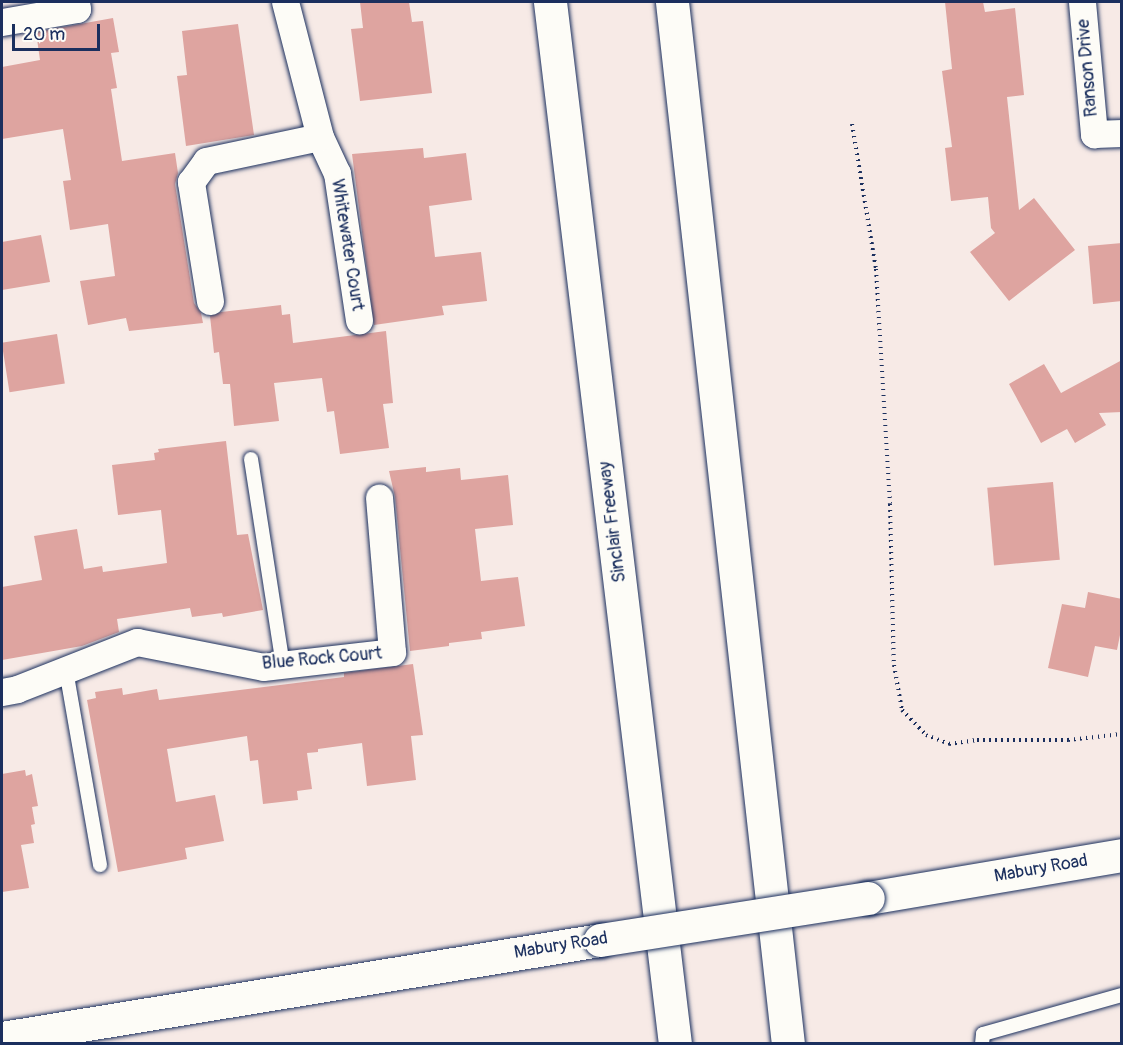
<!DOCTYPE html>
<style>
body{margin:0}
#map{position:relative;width:1123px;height:1045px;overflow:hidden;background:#f7eae6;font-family:Pangolin,sans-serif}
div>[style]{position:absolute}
.building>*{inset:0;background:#dea4a0;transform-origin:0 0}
.path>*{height:4px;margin-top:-2px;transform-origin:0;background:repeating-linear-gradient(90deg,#1b2f5e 0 1.5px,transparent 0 6px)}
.roads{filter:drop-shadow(0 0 2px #1b2f5e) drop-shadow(0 0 2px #1b2f5e)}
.lane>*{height:14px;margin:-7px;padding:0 7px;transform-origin:7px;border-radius:7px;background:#fdfcf7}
.street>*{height:27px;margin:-13.5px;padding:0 13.5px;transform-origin:13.5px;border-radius:13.5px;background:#fdfcf7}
.secondary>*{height:33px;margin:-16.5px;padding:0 16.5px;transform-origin:16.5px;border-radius:16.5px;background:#fdfcf7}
.highway>*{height:33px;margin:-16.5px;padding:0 16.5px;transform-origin:16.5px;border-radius:16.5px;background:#fdfcf7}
.bridges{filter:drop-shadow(0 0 2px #1b2f5e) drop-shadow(0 0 2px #1b2f5e)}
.secondary-bridge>*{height:33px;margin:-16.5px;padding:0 16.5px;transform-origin:16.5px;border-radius:16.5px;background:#fdfcf7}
span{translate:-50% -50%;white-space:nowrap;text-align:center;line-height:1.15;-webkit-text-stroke:4.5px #fdfcf7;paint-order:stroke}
.street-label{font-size:18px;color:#1b2f5e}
.frame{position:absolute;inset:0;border:3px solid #1b2f5e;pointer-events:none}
.scale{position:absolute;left:12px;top:24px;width:88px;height:27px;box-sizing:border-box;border:3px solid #1b2f5e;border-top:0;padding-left:8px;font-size:18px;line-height:21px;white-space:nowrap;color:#1b2f5e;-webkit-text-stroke:4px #fdfcf7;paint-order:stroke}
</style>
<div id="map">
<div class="building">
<div style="clip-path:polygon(360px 2px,409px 2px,412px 22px,423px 21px,432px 93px,360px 101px,351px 29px,363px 28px)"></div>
<div style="clip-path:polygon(945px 2px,983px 2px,985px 12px,1015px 8px,1024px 95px,1007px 97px,1019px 210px,1034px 198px,1075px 250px,1009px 301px,970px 252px,995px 233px,991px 228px,988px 197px,951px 201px,945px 148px,952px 147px,942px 71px,952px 69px)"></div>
<div style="clip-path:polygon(113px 18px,119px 52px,111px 53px,117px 88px,111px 89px,122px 161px,175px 153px,178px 173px,175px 184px,194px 303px,201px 313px,203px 323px,129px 331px,126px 318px,88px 325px,80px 281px,115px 276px,108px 224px,70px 230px,63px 181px,71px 180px,63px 129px,2px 139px,2px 67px,40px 60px,36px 32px)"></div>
<div style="clip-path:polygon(238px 24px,254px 135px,186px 146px,177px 76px,187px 75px,182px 31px)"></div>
<div style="clip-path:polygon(423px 148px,424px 158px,466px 153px,472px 200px,429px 206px,435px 257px,481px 252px,487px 301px,442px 306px,444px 315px,374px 325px,352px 154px)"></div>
<div style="clip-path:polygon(41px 235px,50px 282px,2px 290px,2px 242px)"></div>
<div style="clip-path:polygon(1122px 243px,1122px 301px,1093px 304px,1088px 246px)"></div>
<div style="clip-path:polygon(281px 305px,282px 315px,290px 314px,293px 343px,386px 331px,393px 403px,383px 404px,389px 448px,340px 454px,334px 411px,327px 412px,322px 378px,274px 383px,279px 421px,234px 426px,230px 384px,223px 384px,219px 352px,214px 353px,210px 316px,221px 312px)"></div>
<div style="left:57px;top:334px;width:50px;height:56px;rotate:81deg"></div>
<div style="clip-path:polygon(1122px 360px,1122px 412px,1099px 413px,1106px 425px,1075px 443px,1067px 429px,1041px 443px,1009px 384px,1044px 364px,1061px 393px)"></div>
<div style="clip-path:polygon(226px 441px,237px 535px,248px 534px,263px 610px,223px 617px,222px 613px,192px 617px,190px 608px,117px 619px,119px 632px,82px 646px,2px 660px,2px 587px,42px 580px,34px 536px,77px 529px,84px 569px,102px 566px,103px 572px,167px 563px,161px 510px,118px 515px,112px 465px,155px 460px,154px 453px,159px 452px,158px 449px)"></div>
<div style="clip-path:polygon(426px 467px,426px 472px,460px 468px,461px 480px,508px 475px,513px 525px,475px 529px,481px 581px,518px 577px,525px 626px,481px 632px,482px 639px,449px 643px,449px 646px,410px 651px,395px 497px,389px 471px)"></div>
<div style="left:1053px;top:482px;width:78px;height:66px;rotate:85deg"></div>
<div style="clip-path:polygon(1088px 592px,1122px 599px,1122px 625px,1117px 650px,1095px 646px,1088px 677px,1048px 668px,1062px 604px,1085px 608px)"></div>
<div style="clip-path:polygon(413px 664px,423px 735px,411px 736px,416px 780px,367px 786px,362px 743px,318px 749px,318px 752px,307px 753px,312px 789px,297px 791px,298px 800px,263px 804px,258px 760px,250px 761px,247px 736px,167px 749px,176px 802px,215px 795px,224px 841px,185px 848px,187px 859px,118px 872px,87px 700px,96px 698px,95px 692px,122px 688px,123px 695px,157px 689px,159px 700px,344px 677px,344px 673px)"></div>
<div style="clip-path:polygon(25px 770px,26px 776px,32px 774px,38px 806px,32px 807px,35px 824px,31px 825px,34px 843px,21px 845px,29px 888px,2px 892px,2px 774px)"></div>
</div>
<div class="path">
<div style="left:852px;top:124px;width:147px;rotate:80.6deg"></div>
<div style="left:876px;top:269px;width:235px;rotate:86.6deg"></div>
<div style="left:890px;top:504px;width:161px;rotate:88.6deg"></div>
<div style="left:894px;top:665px;width:46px;rotate:79.9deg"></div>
<div style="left:902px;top:710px;width:35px;rotate:46deg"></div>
<div style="left:926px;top:735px;width:25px;rotate:21deg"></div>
<div style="left:949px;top:744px;width:28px;rotate:-8deg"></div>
<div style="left:977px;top:740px;width:91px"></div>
<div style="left:1068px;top:740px;width:54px;rotate:-6.3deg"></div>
</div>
<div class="roads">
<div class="lane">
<div style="left:251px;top:459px;width:208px;rotate:81.2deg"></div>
<div style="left:66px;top:670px;width:198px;rotate:80.1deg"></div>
<div style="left:982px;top:1044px;width:10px;rotate:-84deg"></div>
<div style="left:983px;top:1034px;width:144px;rotate:-15.7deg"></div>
</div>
<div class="street">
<div style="left:1082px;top:2px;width:133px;rotate:84.8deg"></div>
<div style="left:1094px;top:134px;width:28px;rotate:-2deg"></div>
<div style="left:2px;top:22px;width:76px;rotate:-9.8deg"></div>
<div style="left:77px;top:9px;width:7px;rotate:-98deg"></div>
<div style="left:320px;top:137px;width:40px;rotate:65deg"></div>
<div style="left:337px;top:173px;width:149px;rotate:81.5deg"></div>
<div style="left:210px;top:301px;width:121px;rotate:-99.1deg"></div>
<div style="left:191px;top:182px;width:26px;rotate:-54deg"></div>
<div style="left:206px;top:161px;width:116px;rotate:-11.9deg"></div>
<div style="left:320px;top:137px;width:139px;rotate:-104.5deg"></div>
<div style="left:2px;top:692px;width:15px;rotate:-11deg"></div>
<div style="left:17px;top:689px;width:129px;rotate:-21.4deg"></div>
<div style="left:137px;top:642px;width:128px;rotate:11.2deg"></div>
<div style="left:263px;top:667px;width:130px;rotate:-6.6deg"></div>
<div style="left:392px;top:652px;width:155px;rotate:-94.8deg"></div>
</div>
<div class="secondary">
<div style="left:868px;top:898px;width:258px;rotate:-9.6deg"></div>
<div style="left:2px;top:1038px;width:606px;rotate:-9.31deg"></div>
</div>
<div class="highway">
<div style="left:550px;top:2px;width:1049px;rotate:83.16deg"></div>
<div style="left:672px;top:2px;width:1048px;rotate:83.65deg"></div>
</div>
</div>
<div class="bridges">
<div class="secondary-bridge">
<div style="left:600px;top:940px;width:271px;rotate:-8.9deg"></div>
</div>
</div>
<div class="street-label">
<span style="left:1088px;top:68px;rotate:-95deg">Ranson Drive</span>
<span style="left:347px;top:245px;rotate:81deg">Whitewater Court</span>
<span style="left:613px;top:522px;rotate:-97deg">Sinclair Freeway</span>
<span style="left:322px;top:659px;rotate:-5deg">Blue Rock Court</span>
<span style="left:1041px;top:869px;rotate:-10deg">Mabury Road</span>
<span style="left:561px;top:946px;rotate:-9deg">Mabury Road</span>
</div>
<div class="frame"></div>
<div class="scale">20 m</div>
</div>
